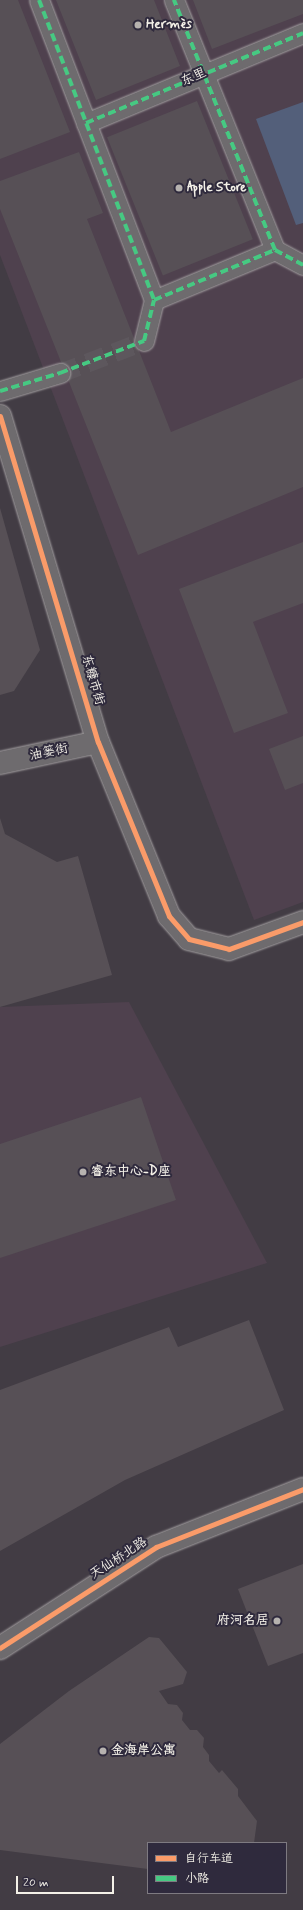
<!DOCTYPE html>
<meta charset="utf-8">
<style>
body{margin:0}
#map{position:relative;width:303px;height:1910px;overflow:hidden;background:#423c44;font-family:Mynerve,"LXGW WenKai TC",sans-serif}
div>[style]{position:absolute}
.built>*{inset:0;background:#4f414e}
.water>*{inset:0;background:#535f7a}
.building>*{inset:0;background:#575056;transform-origin:0 0}
.pedestrian-tunnel>*{height:19px;margin-top:-9.5px;transform-origin:0;background:repeating-linear-gradient(90deg,#5d575d 0 19px,transparent 0 29px)}
.roads{filter:drop-shadow(0 0 1px #a29ea0) drop-shadow(0 0 1px #a29ea0)}
.pedestrian>*{height:19px;margin:-9.5px;padding:0 9.5px;transform-origin:9.5px;border-radius:9.5px;background:#6e6b6e}
.minor>*{height:22px;margin:-11px;padding:0 11px;transform-origin:11px;border-radius:11px;background:#6e6b6e}
.tertiary>*{height:22px;margin:-11px;padding:0 11px;transform-origin:11px;border-radius:11px;background:#6e6b6e}
.quiet>*{height:4px;margin-top:-2px;transform-origin:0;background:repeating-linear-gradient(90deg,#46c982 0 8px,transparent 0 12px)}
.cycleway>*{height:5px;margin:-2.5px;padding:0 2.5px;transform-origin:2.5px;border-radius:2.5px;background:#fa9b69}
.dots>*{width:11px;height:11px;translate:-50% -50%;box-sizing:border-box;border:2px solid #2f2a3d;border-radius:50%}
span{translate:-50% -50%;white-space:nowrap;text-align:center;line-height:1.15;-webkit-text-stroke:4px #2f2a3d;paint-order:stroke}
.poi-label{font-size:13px;color:#f4f1e8;font-weight:700}
.left{translate:0 -50%;text-align:left}
.right{translate:-100% -50%;text-align:right}
.street-label{font-size:13px;color:#f4f1e8}
.legend{position:absolute;left:147px;top:1842px;width:140px;height:52px;box-sizing:border-box;background:#2f2a3d;border:1px solid #7e7a81;margin:0;padding:5px 7px;list-style:none;font-size:12px;color:#f4f1e8}
.legend li{display:flex;align-items:center;gap:8px;height:20px}
.legend b{width:20px;border:1px solid #7e7a81}
.scale{position:absolute;left:16px;top:1876px;width:98px;height:18px;box-sizing:border-box;border:2px solid #f4f1e8;border-top:0;padding-left:5px;font-size:12px;line-height:14px;white-space:nowrap;color:#f4f1e8;-webkit-text-stroke:3px #2f2a3d;paint-order:stroke}
</style>
<div id="map">
<div class="built">
<div style="clip-path:polygon(0 0,303px 0,303px 902px,254px 920px,0 255px)"></div>
<div style="clip-path:polygon(129px 1002px,267px 1263px,0 1347px,0 1007px)"></div>
</div>
<div class="water">
<div style="clip-path:polygon(303px 102px,303px 223px,296px 225px,256px 119px)"></div>
</div>
<div class="building">
<div style="clip-path:polygon(0 0,18px 0,70px 132px,0 159px)"></div>
<div style="clip-path:polygon(56px 0,154px 0,180px 66px,96px 100px)"></div>
<div style="clip-path:polygon(193px 0,303px 0,303px 14px,212px 49px)"></div>
<div style="left:197px;top:101px;width:149px;height:97px;rotate:68deg"></div>
<div style="clip-path:polygon(79px 152px,103px 213px,87px 219px,171px 432px,303px 378px,303px 487px,138px 555px,0 209px,0 181px)"></div>
<div style="clip-path:polygon(0 508px,40px 650px,14px 691px,0 695px)"></div>
<div style="clip-path:polygon(303px 542px,303px 603px,253px 622px,288px 713px,234px 733px,179px 589px)"></div>
<div style="clip-path:polygon(303px 736px,303px 783px,285px 790px,269px 749px)"></div>
<div style="clip-path:polygon(0 818px,5px 834px,57px 862px,78px 856px,112px 975px,0 1007px)"></div>
<div style="clip-path:polygon(141px 1097px,176px 1200px,0 1258px,0 1144px)"></div>
<div style="clip-path:polygon(249px 1320px,284px 1410px,125px 1480px,0 1551px,0 1390px,169px 1327px,178px 1347px)"></div>
<div style="clip-path:polygon(303px 1564px,303px 1653px,268px 1666px,238px 1589px)"></div>
<div style="clip-path:polygon(149px 1637px,159px 1638px,187px 1672px,183px 1684px,159px 1691px,168px 1704px,177px 1705px,183px 1713px,182px 1720px,190px 1730px,197px 1730px,204px 1738px,203px 1747px,209px 1755px,209px 1761px,219px 1773px,222px 1770px,238px 1789px,238px 1796px,257px 1821px,254px 1843px,148px 1843px,148px 1869px,0 1850px,0 1744px,69px 1691px)"></div>
</div>
<div class="pedestrian-tunnel">
<div style="left:60px;top:373px;width:90px;rotate:-20.9deg"></div>
</div>
<div class="roads">
<div class="pedestrian">
<div style="left:39px;top:0;width:321px;rotate:69deg"></div>
<div style="left:154px;top:300px;width:131px;rotate:-22.5deg"></div>
<div style="left:275px;top:250px;width:270px;rotate:-112deg"></div>
<div style="left:86px;top:123px;width:235px;rotate:-22.5deg"></div>
<div style="left:275px;top:250px;width:32px;rotate:28deg"></div>
<div style="left:144px;top:341px;width:42px;rotate:-76.3deg"></div>
<div style="left:0;top:391px;width:63px;rotate:-16.7deg"></div>
</div>
<div class="minor">
<div style="left:0;top:416px;width:340px;rotate:73.3deg"></div>
<div style="left:98px;top:742px;width:188px;rotate:67.8deg"></div>
<div style="left:169px;top:916px;width:30px;rotate:49deg"></div>
<div style="left:189px;top:939px;width:41px;rotate:14deg"></div>
<div style="left:229px;top:949px;width:79px;rotate:-20deg"></div>
<div style="left:0;top:763px;width:100px;rotate:-12.1deg"></div>
</div>
<div class="tertiary">
<div style="left:0;top:1648px;width:186px;rotate:-32.9deg"></div>
<div style="left:156px;top:1547px;width:158px;rotate:-21.5deg"></div>
</div>
</div>
<div class="quiet">
<div style="left:39px;top:0;width:321px;rotate:69deg"></div>
<div style="left:154px;top:300px;width:131px;rotate:-22.5deg"></div>
<div style="left:275px;top:250px;width:270px;rotate:-112deg"></div>
<div style="left:86px;top:123px;width:235px;rotate:-22.5deg"></div>
<div style="left:275px;top:250px;width:32px;rotate:28deg"></div>
<div style="left:0;top:391px;width:63px;rotate:-16.7deg"></div>
<div style="left:60px;top:373px;width:90px;rotate:-20.9deg"></div>
<div style="left:144px;top:341px;width:42px;rotate:-76.3deg"></div>
</div>
<div class="cycleway">
<div style="left:0;top:416px;width:340px;rotate:73.3deg"></div>
<div style="left:98px;top:742px;width:188px;rotate:67.8deg"></div>
<div style="left:169px;top:916px;width:30px;rotate:49deg"></div>
<div style="left:189px;top:939px;width:41px;rotate:14deg"></div>
<div style="left:229px;top:949px;width:79px;rotate:-20deg"></div>
<div style="left:0;top:1648px;width:186px;rotate:-32.9deg"></div>
<div style="left:156px;top:1547px;width:158px;rotate:-21.5deg"></div>
</div>
<div class="dots">
<div style="left:138px;top:25px;background:#b6b2af"></div>
<div style="left:179px;top:188px;background:#b6b2af"></div>
<div style="left:83px;top:1172px;background:#b6b2af"></div>
<div style="left:277px;top:1621px;background:#b6b2af"></div>
<div style="left:103px;top:1751px;background:#b6b2af"></div>
</div>
<div class="poi-label">
<span class="left" style="left:146px;top:25px">Hermès</span>
<span class="left" style="left:187px;top:188px">Apple Store</span>
<span class="left" style="left:91px;top:1172px">睿东中心-D座</span>
<span class="right" style="left:269px;top:1621px">府河名居</span>
<span class="left" style="left:111px;top:1751px">金海岸公寓</span>
</div>
<div class="street-label">
<span style="left:194px;top:78px;rotate:-23deg">东里</span>
<span style="left:92px;top:680px;rotate:74deg">东糠市街</span>
<span style="left:49px;top:753px;rotate:-12deg">油篓街</span>
<span style="left:119px;top:1559px;rotate:-33deg">天仙桥北路</span>
</div>
<ul class="legend">
<li><b style="height:5px;background:#fa9b69"></b>自行车道</li>
<li><b style="height:5px;background:#46c982"></b>小路</li>
</ul>
<div class="scale">20 m</div>
</div>
